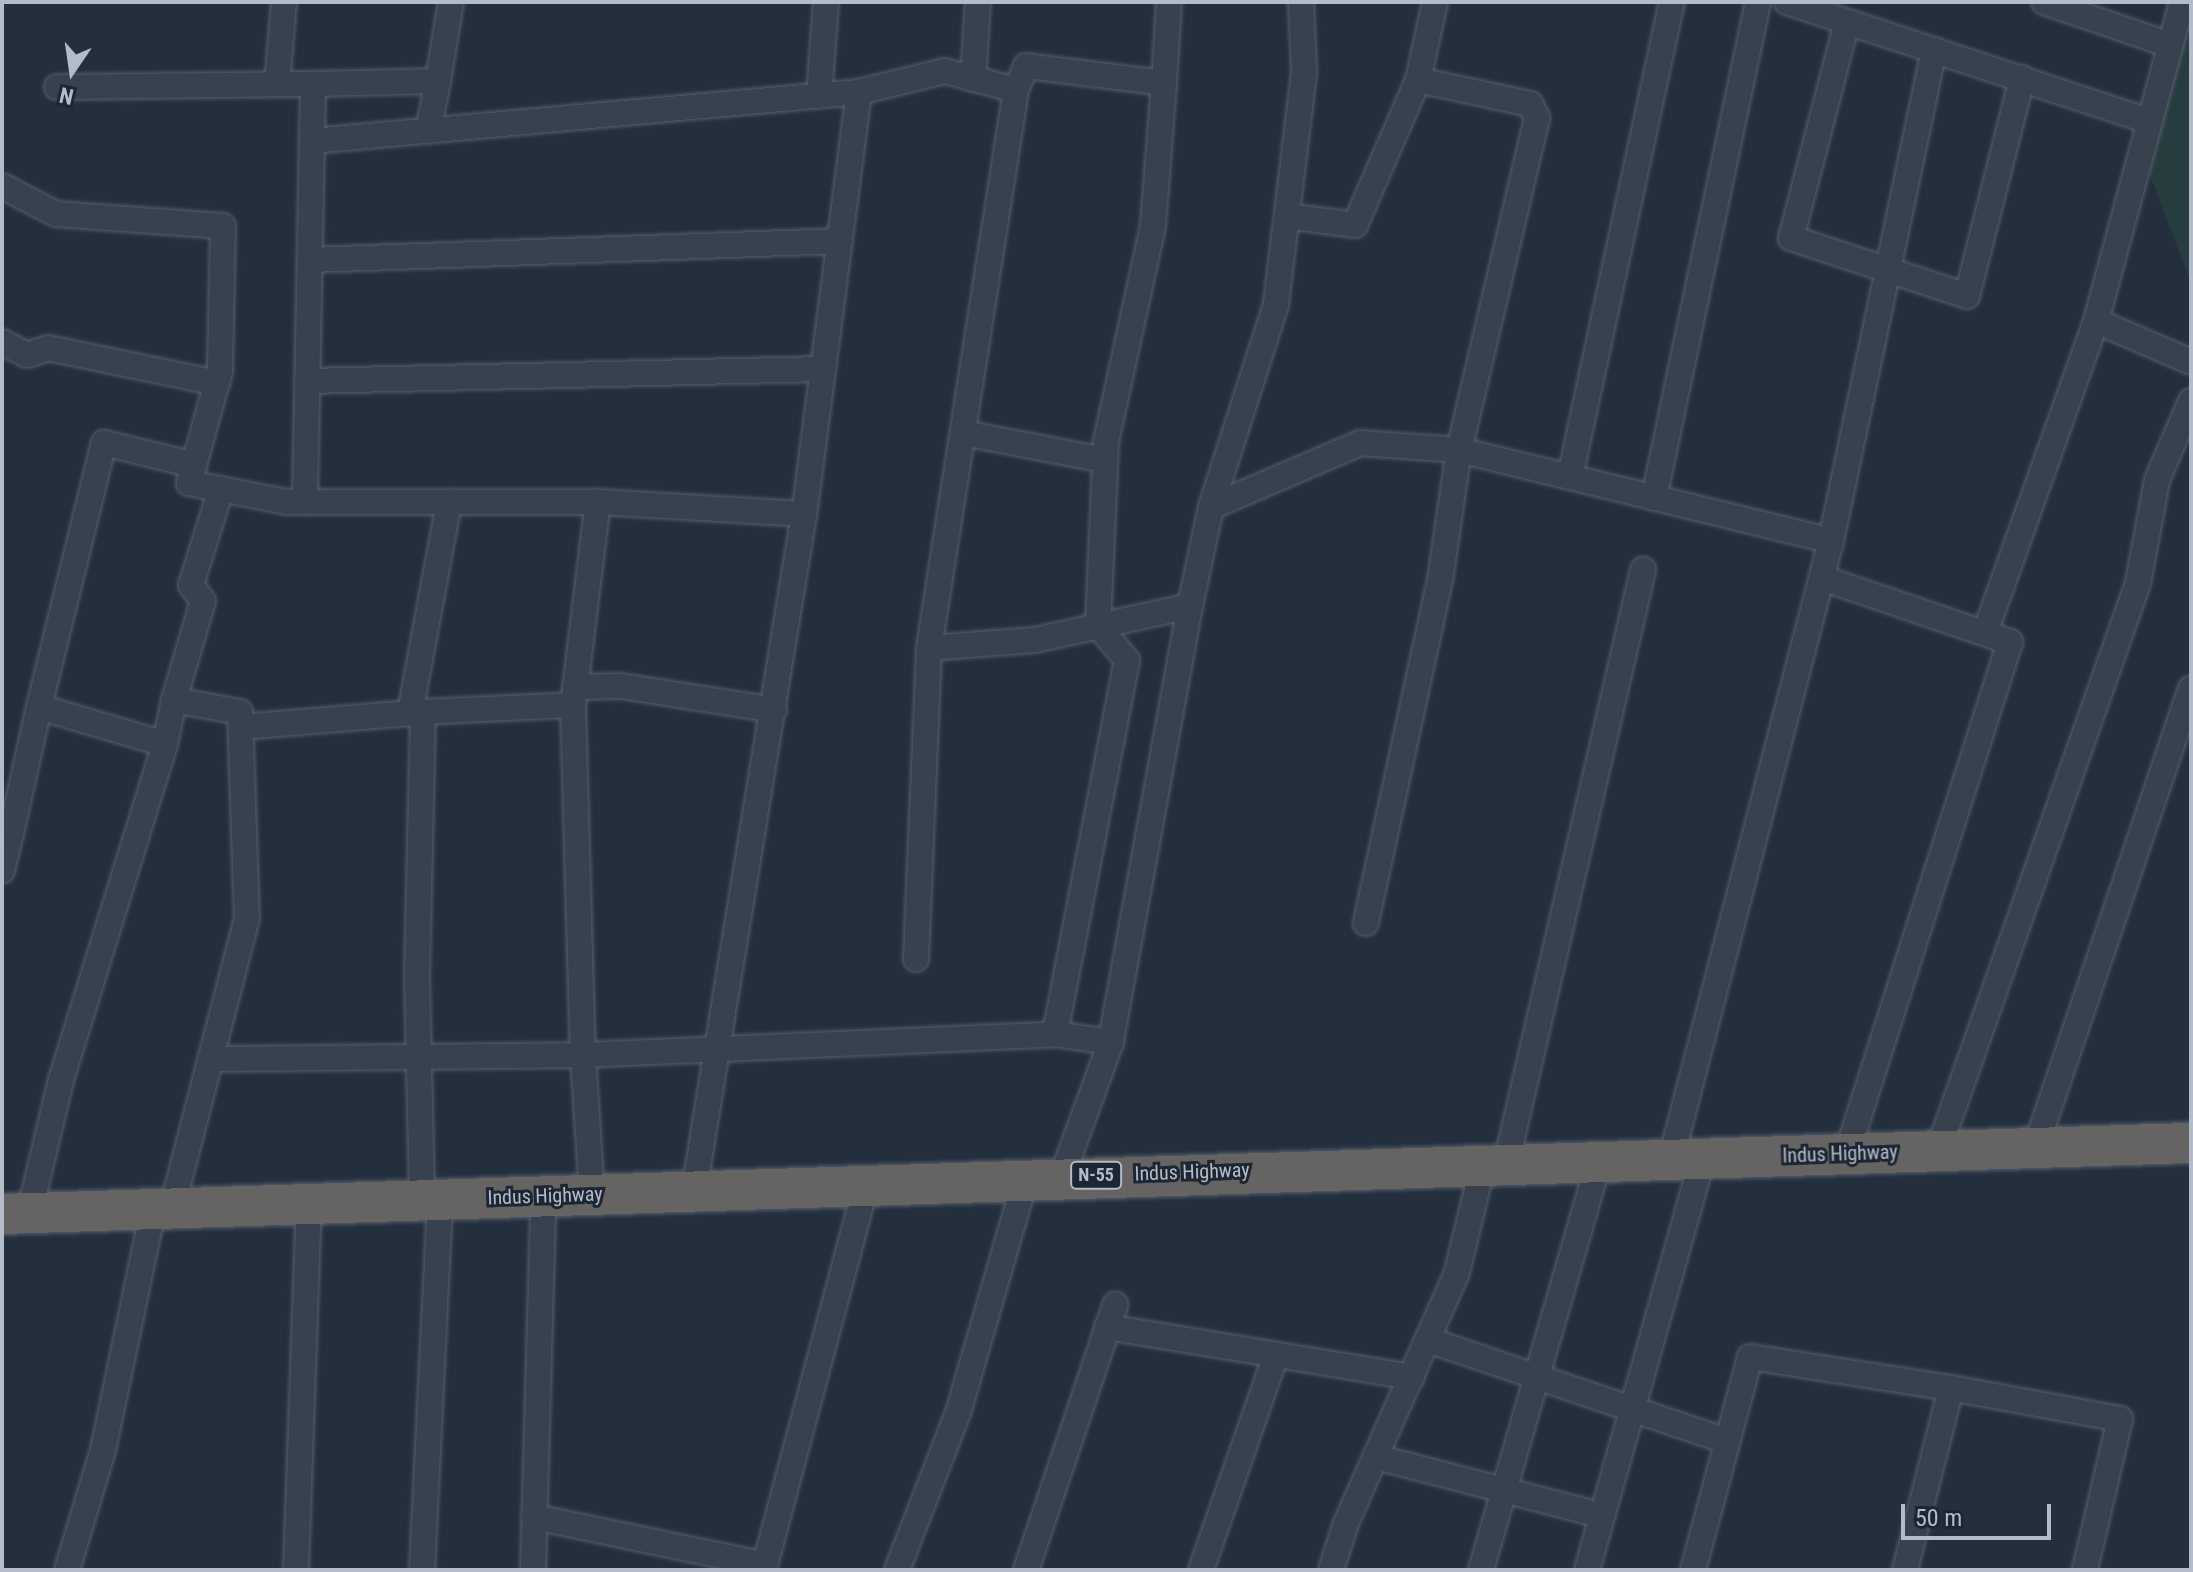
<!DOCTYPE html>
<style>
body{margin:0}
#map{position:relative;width:2193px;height:1572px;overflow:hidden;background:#242f3e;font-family:"Roboto Condensed",sans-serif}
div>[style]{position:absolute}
.green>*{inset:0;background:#263c3f}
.roads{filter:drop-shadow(0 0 2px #565f6c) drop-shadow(0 0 2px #565f6c)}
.minor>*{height:24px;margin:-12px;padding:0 12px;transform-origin:12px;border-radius:12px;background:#38414e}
.trunk>*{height:40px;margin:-20px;padding:0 20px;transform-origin:20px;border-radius:20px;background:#656462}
span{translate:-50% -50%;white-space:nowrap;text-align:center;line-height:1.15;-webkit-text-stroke:6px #1d2633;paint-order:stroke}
.shield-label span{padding:2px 6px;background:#1d2633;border:2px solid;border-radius:6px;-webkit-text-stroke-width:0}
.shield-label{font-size:18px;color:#b4bcc9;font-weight:700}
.street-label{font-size:20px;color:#b4bcc9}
.frame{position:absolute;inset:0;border:4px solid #b4bcc9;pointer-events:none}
.north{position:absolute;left:32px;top:32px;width:80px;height:80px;-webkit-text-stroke:6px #1d2633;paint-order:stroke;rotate:193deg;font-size:22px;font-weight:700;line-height:32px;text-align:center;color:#b4bcc9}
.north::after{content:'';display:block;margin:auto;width:28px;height:36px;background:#b4bcc9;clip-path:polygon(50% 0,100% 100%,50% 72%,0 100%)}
.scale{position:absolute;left:1901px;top:1504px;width:150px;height:36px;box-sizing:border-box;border:4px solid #b4bcc9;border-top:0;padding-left:10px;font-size:24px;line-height:28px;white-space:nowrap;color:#b4bcc9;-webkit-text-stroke:6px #1d2633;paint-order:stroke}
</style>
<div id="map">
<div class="green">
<div style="clip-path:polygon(2191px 12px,2191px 283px,2144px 159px)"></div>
</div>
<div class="roads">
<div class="minor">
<div style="left:1787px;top:2px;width:382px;rotate:18.2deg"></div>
<div style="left:2044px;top:2px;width:133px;rotate:18.8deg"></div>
<div style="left:1847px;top:22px;width:223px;rotate:104.5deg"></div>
<div style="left:1791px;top:238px;width:185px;rotate:18.2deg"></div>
<div style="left:1967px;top:296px;width:225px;rotate:-75.8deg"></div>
<div style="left:973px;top:79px;width:77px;rotate:-86.3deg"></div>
<div style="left:1418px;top:80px;width:115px;rotate:12.1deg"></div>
<div style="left:1530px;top:104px;width:16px;rotate:63deg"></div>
<div style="left:1537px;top:118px;width:341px;rotate:103.2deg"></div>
<div style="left:1459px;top:450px;width:383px;rotate:13.7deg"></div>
<div style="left:1831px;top:541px;width:638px;rotate:104.52deg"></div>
<div style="left:438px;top:81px;width:80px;rotate:-80.7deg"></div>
<div style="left:1164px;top:83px;width:81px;rotate:-86.5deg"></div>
<div style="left:277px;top:84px;width:82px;rotate:-85.1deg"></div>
<div style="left:313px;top:84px;width:125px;rotate:-1.4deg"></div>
<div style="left:438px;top:81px;width:51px;rotate:101.3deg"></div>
<div style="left:57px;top:87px;width:256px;rotate:-0.7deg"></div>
<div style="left:313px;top:84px;width:418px;rotate:91.1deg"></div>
<div style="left:859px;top:92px;width:89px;rotate:-13.7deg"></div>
<div style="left:945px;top:71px;width:73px;rotate:15deg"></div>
<div style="left:819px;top:96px;width:94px;rotate:-85.7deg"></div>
<div style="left:312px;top:141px;width:549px;rotate:-5.12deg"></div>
<div style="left:859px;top:92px;width:426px;rotate:97.4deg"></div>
<div style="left:2px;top:186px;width:61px;rotate:27.4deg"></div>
<div style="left:56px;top:214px;width:167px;rotate:4.1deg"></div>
<div style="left:223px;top:226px;width:145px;rotate:91.2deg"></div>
<div style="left:220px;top:371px;width:98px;rotate:105.5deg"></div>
<div style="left:1287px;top:216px;width:69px;rotate:7.5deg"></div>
<div style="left:1355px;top:225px;width:158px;rotate:-66.5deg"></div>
<div style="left:1418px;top:80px;width:80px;rotate:-77.7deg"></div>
<div style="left:310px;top:260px;width:530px;rotate:-2.05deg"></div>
<div style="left:2096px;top:321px;width:330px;rotate:-74.9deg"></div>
<div style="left:2px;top:342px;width:28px;rotate:27deg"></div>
<div style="left:27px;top:355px;width:22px;rotate:-18deg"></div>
<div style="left:48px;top:348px;width:173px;rotate:11.7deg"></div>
<div style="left:307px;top:381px;width:516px;rotate:-1.33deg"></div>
<div style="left:963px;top:433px;width:145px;rotate:10.8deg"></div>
<div style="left:1570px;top:477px;width:486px;rotate:-77.9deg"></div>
<div style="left:1654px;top:498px;width:507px;rotate:-78.16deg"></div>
<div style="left:1211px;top:507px;width:213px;rotate:-72.2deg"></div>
<div style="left:1276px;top:304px;width:235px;rotate:-83.1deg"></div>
<div style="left:1304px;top:71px;width:69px;rotate:-92.5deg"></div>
<div style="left:1831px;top:541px;width:502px;rotate:-78.15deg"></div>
<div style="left:1822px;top:578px;width:199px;rotate:18.8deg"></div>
<div style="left:2010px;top:642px;width:536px;rotate:107.69deg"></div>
<div style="left:1190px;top:606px;width:101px;rotate:-78deg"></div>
<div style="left:1211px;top:507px;width:162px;rotate:-23.2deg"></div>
<div style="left:1360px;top:443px;width:99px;rotate:4deg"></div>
<div style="left:1459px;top:450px;width:131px;rotate:98.3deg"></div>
<div style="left:1440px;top:580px;width:351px;rotate:102.2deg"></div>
<div style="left:1985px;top:633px;width:331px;rotate:-70.4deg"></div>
<div style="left:2096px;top:321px;width:103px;rotate:23.3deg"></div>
<div style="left:929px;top:648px;width:565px;rotate:-81.14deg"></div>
<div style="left:1016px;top:90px;width:26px;rotate:-67deg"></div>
<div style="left:1026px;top:66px;width:139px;rotate:7deg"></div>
<div style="left:1164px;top:83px;width:143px;rotate:94.4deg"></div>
<div style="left:1153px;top:226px;width:221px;rotate:102.3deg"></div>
<div style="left:1106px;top:442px;width:184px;rotate:92.5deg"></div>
<div style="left:1098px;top:626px;width:45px;rotate:49.5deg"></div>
<div style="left:1127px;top:660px;width:381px;rotate:100.9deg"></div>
<div style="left:575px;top:687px;width:46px;rotate:-1.2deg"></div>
<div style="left:621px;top:686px;width:155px;rotate:8.9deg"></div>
<div style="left:174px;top:700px;width:103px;rotate:-73.7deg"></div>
<div style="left:203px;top:601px;width:20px;rotate:-127deg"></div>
<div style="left:191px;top:585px;width:101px;rotate:-72.6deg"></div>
<div style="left:573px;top:705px;width:205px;rotate:-83deg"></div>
<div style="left:39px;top:707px;width:272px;rotate:-76.2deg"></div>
<div style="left:104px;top:443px;width:93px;rotate:13.7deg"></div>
<div style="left:194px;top:465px;width:19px;rotate:106deg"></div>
<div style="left:189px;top:483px;width:100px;rotate:11deg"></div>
<div style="left:287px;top:502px;width:311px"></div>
<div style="left:598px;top:502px;width:206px;rotate:3.3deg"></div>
<div style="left:804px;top:514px;width:686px;rotate:99.23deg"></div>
<div style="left:423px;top:712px;width:150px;rotate:-2.7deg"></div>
<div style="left:573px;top:705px;width:350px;rotate:88.4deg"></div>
<div style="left:583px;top:1055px;width:472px;rotate:-2.5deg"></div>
<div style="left:1055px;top:1034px;width:57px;rotate:8.1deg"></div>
<div style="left:1111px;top:1042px;width:143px;rotate:110.1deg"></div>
<div style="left:410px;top:713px;width:215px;rotate:-79.5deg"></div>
<div style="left:241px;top:727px;width:183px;rotate:-4.7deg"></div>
<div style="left:423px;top:712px;width:264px;rotate:91.3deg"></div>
<div style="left:417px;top:976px;width:224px;rotate:88.7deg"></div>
<div style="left:165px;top:744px;width:45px;rotate:-78.4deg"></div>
<div style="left:174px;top:700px;width:67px;rotate:10.3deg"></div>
<div style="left:240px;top:712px;width:206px;rotate:88.1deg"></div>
<div style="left:247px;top:918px;width:300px;rotate:104.5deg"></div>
<div style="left:2px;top:824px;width:11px;rotate:27deg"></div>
<div style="left:12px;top:829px;width:43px;rotate:103.4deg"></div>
<div style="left:12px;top:829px;width:125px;rotate:-77.5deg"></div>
<div style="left:39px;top:707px;width:131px;rotate:16.4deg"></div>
<div style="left:165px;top:744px;width:352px;rotate:107.2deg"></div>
<div style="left:61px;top:1080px;width:138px;rotate:103.4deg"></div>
<div style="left:916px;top:959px;width:311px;rotate:-87.6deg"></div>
<div style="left:929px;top:648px;width:106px;rotate:-4.3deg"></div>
<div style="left:1035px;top:640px;width:159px;rotate:-12.4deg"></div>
<div style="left:1190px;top:606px;width:443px;rotate:100.3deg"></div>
<div style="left:210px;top:1059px;width:373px;rotate:-0.6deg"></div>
<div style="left:583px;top:1055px;width:140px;rotate:86.3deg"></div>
<div style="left:2035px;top:1149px;width:486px;rotate:-71.3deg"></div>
<div style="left:1938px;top:1151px;width:602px;rotate:-70.6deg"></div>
<div style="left:2138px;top:583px;width:105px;rotate:-79.5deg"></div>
<div style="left:2157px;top:480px;width:86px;rotate:-66.7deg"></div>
<div style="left:1506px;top:1164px;width:610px;rotate:-77.01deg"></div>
<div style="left:1107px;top:1327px;width:309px;rotate:9.3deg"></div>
<div style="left:1428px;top:1340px;width:316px;rotate:18.7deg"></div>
<div style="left:1951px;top:1388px;width:172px;rotate:10.4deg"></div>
<div style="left:2120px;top:1419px;width:155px;rotate:103.1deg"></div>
<div style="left:1376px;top:1457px;width:232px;rotate:14.5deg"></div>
<div style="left:534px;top:1517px;width:236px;rotate:11.7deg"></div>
<div style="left:765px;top:1565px;width:373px;rotate:-75.1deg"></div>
<div style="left:67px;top:1570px;width:125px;rotate:-73.3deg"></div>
<div style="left:103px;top:1450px;width:226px;rotate:-78.2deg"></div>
<div style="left:296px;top:1570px;width:347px;rotate:-88deg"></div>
<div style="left:422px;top:1570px;width:350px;rotate:-87.2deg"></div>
<div style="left:533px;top:1570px;width:353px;rotate:-88.4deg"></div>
<div style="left:897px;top:1570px;width:168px;rotate:-68.8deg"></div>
<div style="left:958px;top:1413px;width:224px;rotate:-73.9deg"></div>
<div style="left:1026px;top:1570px;width:280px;rotate:-71.4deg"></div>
<div style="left:1201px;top:1570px;width:228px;rotate:-70.8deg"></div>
<div style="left:1331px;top:1570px;width:49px;rotate:-72.3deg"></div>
<div style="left:1346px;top:1523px;width:274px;rotate:-66.1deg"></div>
<div style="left:1457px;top:1272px;width:89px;rotate:-76.4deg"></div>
<div style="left:1481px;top:1570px;width:404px;rotate:-73.9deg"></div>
<div style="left:1587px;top:1570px;width:407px;rotate:-74.3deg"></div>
<div style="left:1693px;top:1570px;width:220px;rotate:-75deg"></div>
<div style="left:1750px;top:1357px;width:203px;rotate:8.8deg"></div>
<div style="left:1951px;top:1388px;width:188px;rotate:104.2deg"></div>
</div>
<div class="trunk">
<div style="left:2px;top:1214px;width:2190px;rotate:-1.86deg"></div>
</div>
</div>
<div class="shield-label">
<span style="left:1096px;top:1175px">N-55</span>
</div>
<div class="street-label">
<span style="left:1840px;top:1154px;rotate:-2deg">Indus Highway</span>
<span style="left:1192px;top:1172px;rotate:-2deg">Indus Highway</span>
<span style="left:545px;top:1196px;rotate:-2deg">Indus Highway</span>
</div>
<div class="frame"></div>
<div class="north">N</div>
<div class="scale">50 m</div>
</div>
